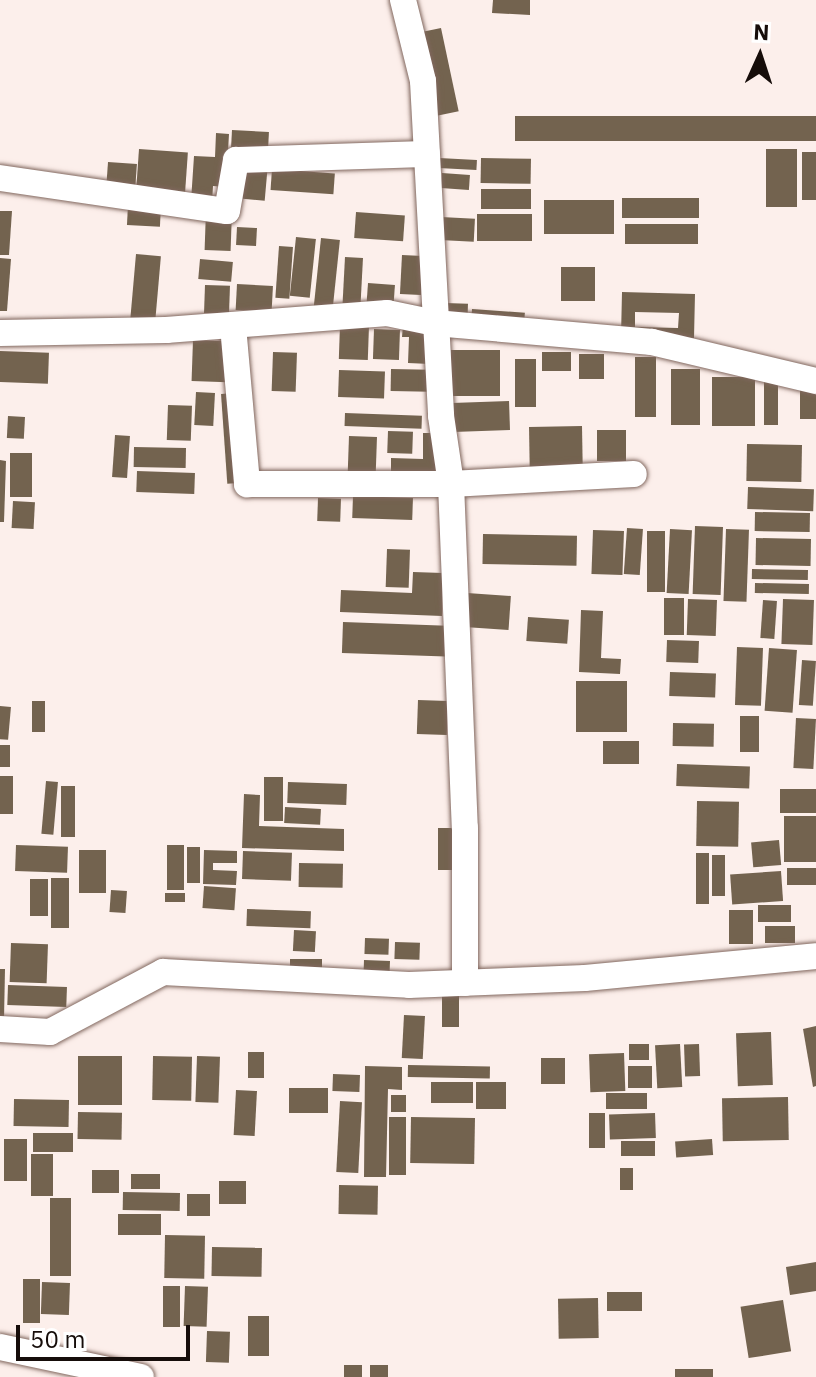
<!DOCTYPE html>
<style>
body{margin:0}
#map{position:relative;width:816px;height:1377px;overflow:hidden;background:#fcefeb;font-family:"IBM Plex Sans",sans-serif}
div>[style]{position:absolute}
.building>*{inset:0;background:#73634f;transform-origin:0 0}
.roads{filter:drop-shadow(0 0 2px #81675e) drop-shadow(0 0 2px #81675e)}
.minor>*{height:26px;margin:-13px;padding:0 13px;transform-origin:13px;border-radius:13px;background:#fff}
span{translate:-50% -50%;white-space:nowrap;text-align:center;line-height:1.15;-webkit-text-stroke:7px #fff;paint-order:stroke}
.north{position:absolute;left:720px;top:16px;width:80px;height:80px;-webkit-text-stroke:6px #fff;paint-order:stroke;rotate:3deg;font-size:22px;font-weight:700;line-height:32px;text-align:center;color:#160d0a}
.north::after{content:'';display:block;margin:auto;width:28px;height:36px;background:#160d0a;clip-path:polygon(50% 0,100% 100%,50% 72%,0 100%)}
.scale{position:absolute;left:16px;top:1325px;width:174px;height:36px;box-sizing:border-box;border:4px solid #160d0a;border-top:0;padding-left:10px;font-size:24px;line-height:28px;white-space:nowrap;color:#160d0a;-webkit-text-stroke:6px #fff;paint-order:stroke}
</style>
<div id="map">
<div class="building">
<div style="clip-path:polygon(493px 0,530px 0,530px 15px,492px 13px)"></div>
<div style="left:441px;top:28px;width:85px;height:21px;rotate:78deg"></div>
<div style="left:816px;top:116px;width:25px;height:301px;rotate:90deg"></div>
<div style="left:232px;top:130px;width:37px;height:21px;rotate:3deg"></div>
<div style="clip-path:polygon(216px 133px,229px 134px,226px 187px,213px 186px,212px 203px,191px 201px,194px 156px,215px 157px)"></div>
<div style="left:139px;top:149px;width:49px;height:42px;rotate:4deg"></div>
<div style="left:766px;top:149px;width:31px;height:58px"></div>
<div style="left:802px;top:152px;width:14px;height:48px"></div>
<div style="left:439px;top:158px;width:38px;height:10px;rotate:3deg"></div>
<div style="left:481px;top:158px;width:50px;height:25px;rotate:1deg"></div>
<div style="left:108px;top:162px;width:29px;height:23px;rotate:4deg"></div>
<div style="left:246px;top:162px;width:22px;height:37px;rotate:5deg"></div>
<div style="left:272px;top:169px;width:63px;height:21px;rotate:4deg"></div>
<div style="left:442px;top:173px;width:28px;height:15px;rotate:4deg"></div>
<div style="left:481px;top:189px;width:50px;height:20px"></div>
<div style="left:622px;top:198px;width:77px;height:20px"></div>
<div style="left:544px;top:200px;width:70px;height:34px"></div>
<div style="left:128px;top:205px;width:33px;height:20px;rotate:3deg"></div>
<div style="left:206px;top:210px;width:26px;height:40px;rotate:2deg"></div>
<div style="clip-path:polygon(0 211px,12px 211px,9px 255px,0 255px)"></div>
<div style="left:356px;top:212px;width:49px;height:26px;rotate:4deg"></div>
<div style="left:477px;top:214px;width:55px;height:27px"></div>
<div style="left:441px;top:217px;width:34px;height:23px;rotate:3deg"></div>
<div style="left:625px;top:224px;width:73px;height:20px"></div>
<div style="left:237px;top:227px;width:20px;height:18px;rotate:3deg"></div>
<div style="left:296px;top:237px;width:20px;height:59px;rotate:6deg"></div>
<div style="left:321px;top:238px;width:19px;height:70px;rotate:6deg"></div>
<div style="left:279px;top:246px;width:14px;height:52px;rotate:4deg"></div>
<div style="left:136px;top:254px;width:25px;height:68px;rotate:5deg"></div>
<div style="left:402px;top:255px;width:21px;height:39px;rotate:3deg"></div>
<div style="left:345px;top:257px;width:18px;height:46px;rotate:3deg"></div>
<div style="clip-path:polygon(0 258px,11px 259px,7px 311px,0 311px)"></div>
<div style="left:200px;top:259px;width:33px;height:20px;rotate:5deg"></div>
<div style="left:561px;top:267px;width:34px;height:34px"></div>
<div style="left:368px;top:283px;width:27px;height:24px;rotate:4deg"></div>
<div style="left:237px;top:284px;width:36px;height:26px;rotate:3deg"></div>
<div style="left:205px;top:285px;width:25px;height:28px;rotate:2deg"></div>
<div style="clip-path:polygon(evenodd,622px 292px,695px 294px,694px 338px,621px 336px,622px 292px,635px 312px,679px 313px,678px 328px,635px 327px,635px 312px)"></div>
<div style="left:445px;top:303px;width:23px;height:17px;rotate:2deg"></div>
<div style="left:472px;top:309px;width:53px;height:16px;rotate:4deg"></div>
<div style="left:340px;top:325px;width:29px;height:34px;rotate:2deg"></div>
<div style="clip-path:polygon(403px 325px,431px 325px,430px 364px,408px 363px,409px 337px,402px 337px)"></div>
<div style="left:374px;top:329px;width:26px;height:30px;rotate:2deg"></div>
<div style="left:193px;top:340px;width:36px;height:41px;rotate:2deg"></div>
<div style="left:451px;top:350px;width:49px;height:46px"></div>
<div style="left:0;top:351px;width:49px;height:31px;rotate:2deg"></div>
<div style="left:273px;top:352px;width:24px;height:39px;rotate:2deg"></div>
<div style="left:542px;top:352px;width:29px;height:19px"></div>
<div style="left:604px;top:354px;width:25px;height:25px;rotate:90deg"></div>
<div style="left:635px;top:357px;width:21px;height:60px"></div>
<div style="left:515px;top:359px;width:21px;height:48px"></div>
<div style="left:391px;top:369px;width:39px;height:22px;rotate:1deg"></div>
<div style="left:671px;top:369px;width:29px;height:56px"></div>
<div style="left:339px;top:370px;width:46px;height:27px;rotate:2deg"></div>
<div style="left:712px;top:377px;width:43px;height:49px"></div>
<div style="left:764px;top:382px;width:14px;height:43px"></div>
<div style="left:800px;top:385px;width:16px;height:34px"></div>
<div style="left:196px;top:392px;width:19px;height:33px;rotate:3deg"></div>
<div style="left:235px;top:393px;width:90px;height:14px;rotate:86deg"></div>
<div style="left:509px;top:401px;width:29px;height:57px;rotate:88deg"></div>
<div style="left:168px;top:405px;width:24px;height:35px;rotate:2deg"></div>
<div style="left:345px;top:413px;width:77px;height:13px;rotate:2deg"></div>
<div style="left:8px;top:416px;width:17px;height:22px;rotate:3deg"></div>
<div style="left:582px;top:426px;width:46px;height:53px;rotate:89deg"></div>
<div style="left:597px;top:430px;width:29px;height:31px"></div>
<div style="left:388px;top:431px;width:25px;height:22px;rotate:2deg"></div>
<div style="clip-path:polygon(423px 433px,439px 433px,437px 478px,391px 477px,391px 458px,423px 459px)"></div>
<div style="left:115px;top:435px;width:15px;height:42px;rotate:4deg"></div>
<div style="left:349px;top:436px;width:28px;height:42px;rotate:2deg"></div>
<div style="left:747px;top:444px;width:55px;height:37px;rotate:1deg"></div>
<div style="left:134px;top:447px;width:52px;height:20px;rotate:1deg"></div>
<div style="left:10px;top:453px;width:22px;height:44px"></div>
<div style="clip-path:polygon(0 460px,6px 461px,4px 522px,0 522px)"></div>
<div style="left:137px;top:471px;width:58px;height:21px;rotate:2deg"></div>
<div style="left:748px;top:487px;width:66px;height:22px;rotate:2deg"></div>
<div style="left:353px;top:496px;width:60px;height:22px;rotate:2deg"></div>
<div style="left:318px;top:498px;width:23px;height:23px;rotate:2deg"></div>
<div style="left:13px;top:501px;width:22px;height:27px;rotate:3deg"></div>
<div style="left:755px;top:512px;width:55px;height:19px;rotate:1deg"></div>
<div style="left:695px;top:526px;width:28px;height:68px;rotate:2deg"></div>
<div style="left:627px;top:528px;width:16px;height:46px;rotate:4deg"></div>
<div style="left:670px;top:529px;width:22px;height:64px;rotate:3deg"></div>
<div style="left:726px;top:529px;width:23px;height:72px;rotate:2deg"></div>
<div style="left:593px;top:530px;width:31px;height:44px;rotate:2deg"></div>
<div style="left:647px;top:531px;width:18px;height:61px"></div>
<div style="left:483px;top:534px;width:94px;height:30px;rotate:1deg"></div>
<div style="left:756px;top:538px;width:55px;height:27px;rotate:1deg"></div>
<div style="left:387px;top:549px;width:23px;height:38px;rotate:2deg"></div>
<div style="left:752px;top:569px;width:56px;height:10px;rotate:1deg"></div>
<div style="clip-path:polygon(413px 572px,443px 573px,442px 616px,340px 612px,341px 590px,412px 593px)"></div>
<div style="left:755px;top:583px;width:54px;height:10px;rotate:1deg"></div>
<div style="left:467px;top:593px;width:44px;height:34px;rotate:4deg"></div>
<div style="left:664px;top:598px;width:20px;height:37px"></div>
<div style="left:688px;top:599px;width:29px;height:36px;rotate:2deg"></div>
<div style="left:783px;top:599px;width:31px;height:45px;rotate:2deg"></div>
<div style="left:763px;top:600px;width:14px;height:38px;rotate:4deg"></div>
<div style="clip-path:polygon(581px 610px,603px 611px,601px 658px,621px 659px,620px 674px,579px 672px)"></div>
<div style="left:528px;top:617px;width:41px;height:24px;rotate:4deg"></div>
<div style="left:343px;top:622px;width:104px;height:31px;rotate:2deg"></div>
<div style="left:667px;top:640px;width:32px;height:22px;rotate:2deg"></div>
<div style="left:737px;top:647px;width:26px;height:58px;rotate:2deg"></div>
<div style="left:769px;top:648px;width:28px;height:63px;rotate:4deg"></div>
<div style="left:802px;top:660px;width:14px;height:45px;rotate:4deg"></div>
<div style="left:670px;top:672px;width:46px;height:24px;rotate:2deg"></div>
<div style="left:576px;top:681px;width:51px;height:51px"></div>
<div style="left:418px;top:700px;width:30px;height:34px;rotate:2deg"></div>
<div style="left:32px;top:701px;width:13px;height:31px"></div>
<div style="left:0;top:706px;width:11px;height:33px;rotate:5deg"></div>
<div style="left:740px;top:716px;width:19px;height:36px"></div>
<div style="left:796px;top:718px;width:20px;height:50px;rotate:3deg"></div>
<div style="left:673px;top:723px;width:41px;height:23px;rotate:1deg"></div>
<div style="left:603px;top:741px;width:36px;height:23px"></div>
<div style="left:0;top:745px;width:10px;height:22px"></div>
<div style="left:677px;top:764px;width:73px;height:22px;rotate:2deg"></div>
<div style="left:0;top:776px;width:13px;height:38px"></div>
<div style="left:264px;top:777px;width:19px;height:44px"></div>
<div style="left:46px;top:781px;width:12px;height:53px;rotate:5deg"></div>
<div style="left:288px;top:782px;width:59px;height:21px;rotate:2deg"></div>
<div style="left:61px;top:786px;width:14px;height:51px"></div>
<div style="left:816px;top:789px;width:24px;height:36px;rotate:90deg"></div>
<div style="clip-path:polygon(244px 794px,260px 795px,259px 826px,344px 829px,344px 851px,242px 848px)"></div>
<div style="left:697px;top:801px;width:42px;height:45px;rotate:1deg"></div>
<div style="left:285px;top:807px;width:36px;height:16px;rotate:3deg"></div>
<div style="left:816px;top:816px;width:46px;height:32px;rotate:90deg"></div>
<div style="left:438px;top:828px;width:19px;height:42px"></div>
<div style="left:779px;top:840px;width:25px;height:28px;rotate:85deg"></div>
<div style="left:16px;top:845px;width:52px;height:26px;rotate:2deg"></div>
<div style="left:167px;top:845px;width:17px;height:45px"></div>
<div style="left:187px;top:847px;width:13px;height:36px"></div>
<div style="left:79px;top:850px;width:27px;height:43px"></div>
<div style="clip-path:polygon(204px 850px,237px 851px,237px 863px,213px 863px,213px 870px,237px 871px,236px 885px,203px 884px)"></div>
<div style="left:243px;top:851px;width:49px;height:28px;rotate:2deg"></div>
<div style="left:696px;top:853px;width:13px;height:51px"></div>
<div style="left:712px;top:855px;width:13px;height:41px"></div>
<div style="left:299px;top:863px;width:44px;height:24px;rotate:1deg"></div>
<div style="left:816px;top:868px;width:17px;height:29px;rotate:90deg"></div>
<div style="left:781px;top:871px;width:30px;height:51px;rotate:86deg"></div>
<div style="left:51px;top:878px;width:18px;height:50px"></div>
<div style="left:30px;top:879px;width:18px;height:37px"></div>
<div style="left:204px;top:886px;width:32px;height:22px;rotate:4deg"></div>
<div style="left:111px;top:890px;width:16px;height:22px;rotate:4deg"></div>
<div style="left:165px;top:893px;width:20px;height:9px"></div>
<div style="left:758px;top:905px;width:33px;height:17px"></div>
<div style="left:247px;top:909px;width:64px;height:17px;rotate:2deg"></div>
<div style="left:729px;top:910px;width:24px;height:34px"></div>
<div style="left:765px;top:926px;width:30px;height:17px"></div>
<div style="left:294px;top:930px;width:22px;height:21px;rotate:3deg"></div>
<div style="left:365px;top:938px;width:24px;height:16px;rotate:2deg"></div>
<div style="left:395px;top:942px;width:25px;height:17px;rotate:2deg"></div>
<div style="left:11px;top:943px;width:37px;height:39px;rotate:2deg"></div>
<div style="left:290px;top:959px;width:32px;height:16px"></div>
<div style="left:364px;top:960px;width:26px;height:14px;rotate:2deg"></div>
<div style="clip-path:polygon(0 969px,5px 969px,4px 1019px,0 1019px)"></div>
<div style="left:8px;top:985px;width:59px;height:20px;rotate:2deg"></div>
<div style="left:442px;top:992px;width:17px;height:35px"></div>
<div style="left:404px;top:1015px;width:21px;height:43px;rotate:3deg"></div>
<div style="clip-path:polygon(816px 1026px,816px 1086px,813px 1087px,803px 1029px)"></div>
<div style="left:771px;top:1032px;width:53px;height:35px;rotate:88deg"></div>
<div style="left:629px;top:1044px;width:20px;height:16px"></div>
<div style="left:680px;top:1044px;width:43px;height:25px;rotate:87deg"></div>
<div style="left:699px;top:1044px;width:32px;height:15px;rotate:88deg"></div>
<div style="left:248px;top:1052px;width:16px;height:26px"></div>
<div style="left:624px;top:1053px;width:38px;height:35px;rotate:88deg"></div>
<div style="left:78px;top:1056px;width:44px;height:49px"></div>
<div style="left:153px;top:1056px;width:39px;height:44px;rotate:1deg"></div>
<div style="left:197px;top:1056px;width:23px;height:46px;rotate:2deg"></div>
<div style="left:541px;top:1058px;width:24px;height:26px"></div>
<div style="left:408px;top:1065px;width:82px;height:12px;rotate:1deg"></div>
<div style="clip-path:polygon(365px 1066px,402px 1067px,402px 1090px,388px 1089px,386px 1177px,364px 1177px)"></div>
<div style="left:628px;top:1066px;width:24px;height:22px"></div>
<div style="left:333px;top:1074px;width:27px;height:17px;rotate:2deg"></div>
<div style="left:431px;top:1082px;width:42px;height:21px"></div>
<div style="left:476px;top:1082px;width:30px;height:27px"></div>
<div style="left:289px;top:1088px;width:39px;height:25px"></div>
<div style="left:236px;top:1090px;width:21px;height:45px;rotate:3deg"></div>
<div style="left:647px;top:1093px;width:16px;height:41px;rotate:90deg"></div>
<div style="left:391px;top:1095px;width:15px;height:17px"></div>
<div style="left:788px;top:1097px;width:43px;height:66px;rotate:89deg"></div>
<div style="left:14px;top:1099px;width:55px;height:27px;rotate:1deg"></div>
<div style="left:340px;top:1101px;width:22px;height:71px;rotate:3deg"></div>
<div style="left:78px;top:1112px;width:44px;height:27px;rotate:1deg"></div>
<div style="left:589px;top:1113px;width:16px;height:35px"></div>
<div style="left:655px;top:1113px;width:25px;height:46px;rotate:88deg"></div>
<div style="left:389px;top:1117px;width:17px;height:58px"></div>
<div style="left:411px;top:1117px;width:64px;height:46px;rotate:1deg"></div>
<div style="left:33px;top:1133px;width:40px;height:19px"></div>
<div style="left:4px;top:1139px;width:23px;height:42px"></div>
<div style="left:712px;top:1139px;width:16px;height:37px;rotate:86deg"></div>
<div style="left:655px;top:1141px;width:15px;height:34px;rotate:90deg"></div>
<div style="left:31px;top:1154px;width:22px;height:42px"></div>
<div style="left:633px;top:1168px;width:22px;height:13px;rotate:90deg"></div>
<div style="left:92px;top:1170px;width:27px;height:23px"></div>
<div style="left:131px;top:1174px;width:29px;height:15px"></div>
<div style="left:219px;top:1181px;width:27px;height:23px"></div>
<div style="left:339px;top:1185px;width:39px;height:29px;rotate:1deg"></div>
<div style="left:123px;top:1192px;width:57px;height:18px;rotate:1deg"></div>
<div style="left:187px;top:1194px;width:23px;height:22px"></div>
<div style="left:50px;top:1198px;width:21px;height:78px"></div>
<div style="left:118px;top:1214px;width:43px;height:21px"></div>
<div style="left:165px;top:1235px;width:40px;height:43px;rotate:1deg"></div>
<div style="left:212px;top:1247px;width:50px;height:29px;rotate:1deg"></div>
<div style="clip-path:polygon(816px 1262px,816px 1291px,790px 1295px,786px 1267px)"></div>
<div style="left:23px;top:1279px;width:17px;height:44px"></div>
<div style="left:42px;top:1282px;width:28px;height:32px;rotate:2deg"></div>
<div style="left:163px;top:1286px;width:17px;height:41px"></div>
<div style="left:185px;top:1286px;width:23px;height:40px;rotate:2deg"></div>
<div style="left:642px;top:1292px;width:19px;height:35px;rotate:90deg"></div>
<div style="left:598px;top:1298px;width:40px;height:40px;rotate:89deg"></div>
<div style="left:783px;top:1300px;width:52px;height:43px;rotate:81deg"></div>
<div style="left:248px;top:1316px;width:21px;height:40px"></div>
<div style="left:207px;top:1331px;width:23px;height:31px;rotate:2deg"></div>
<div style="left:344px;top:1365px;width:18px;height:12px"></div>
<div style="left:370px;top:1365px;width:18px;height:12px"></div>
<div style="left:675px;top:1369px;width:38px;height:8px"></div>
</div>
<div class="roads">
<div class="minor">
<div style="left:403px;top:0;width:83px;rotate:76.1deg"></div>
<div style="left:423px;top:81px;width:335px;rotate:86.9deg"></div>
<div style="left:441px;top:416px;width:69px;rotate:81.6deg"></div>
<div style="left:451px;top:484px;width:344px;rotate:87.7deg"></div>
<div style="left:465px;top:828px;width:155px;rotate:90deg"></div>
<div style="left:0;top:178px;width:229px;rotate:8.3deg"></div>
<div style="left:227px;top:211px;width:52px;rotate:-80deg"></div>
<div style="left:236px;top:160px;width:191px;rotate:-1.8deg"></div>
<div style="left:233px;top:326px;width:159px;rotate:84.9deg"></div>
<div style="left:247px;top:484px;width:204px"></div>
<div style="left:451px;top:484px;width:183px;rotate:-3.1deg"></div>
<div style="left:0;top:333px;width:166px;rotate:-1deg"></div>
<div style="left:166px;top:330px;width:222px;rotate:-4.4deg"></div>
<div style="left:387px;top:313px;width:49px;rotate:11.8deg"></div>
<div style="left:435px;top:323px;width:218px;rotate:5deg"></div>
<div style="left:652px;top:342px;width:169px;rotate:13.4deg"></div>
<div style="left:0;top:1029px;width:50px;rotate:3.4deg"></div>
<div style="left:50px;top:1032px;width:128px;rotate:-28deg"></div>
<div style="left:163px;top:972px;width:246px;rotate:3deg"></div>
<div style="left:409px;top:985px;width:176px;rotate:-2.3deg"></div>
<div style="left:585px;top:978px;width:232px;rotate:-5.4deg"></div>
<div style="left:0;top:1347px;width:144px;rotate:12deg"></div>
</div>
</div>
<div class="north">N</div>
<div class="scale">50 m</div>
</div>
